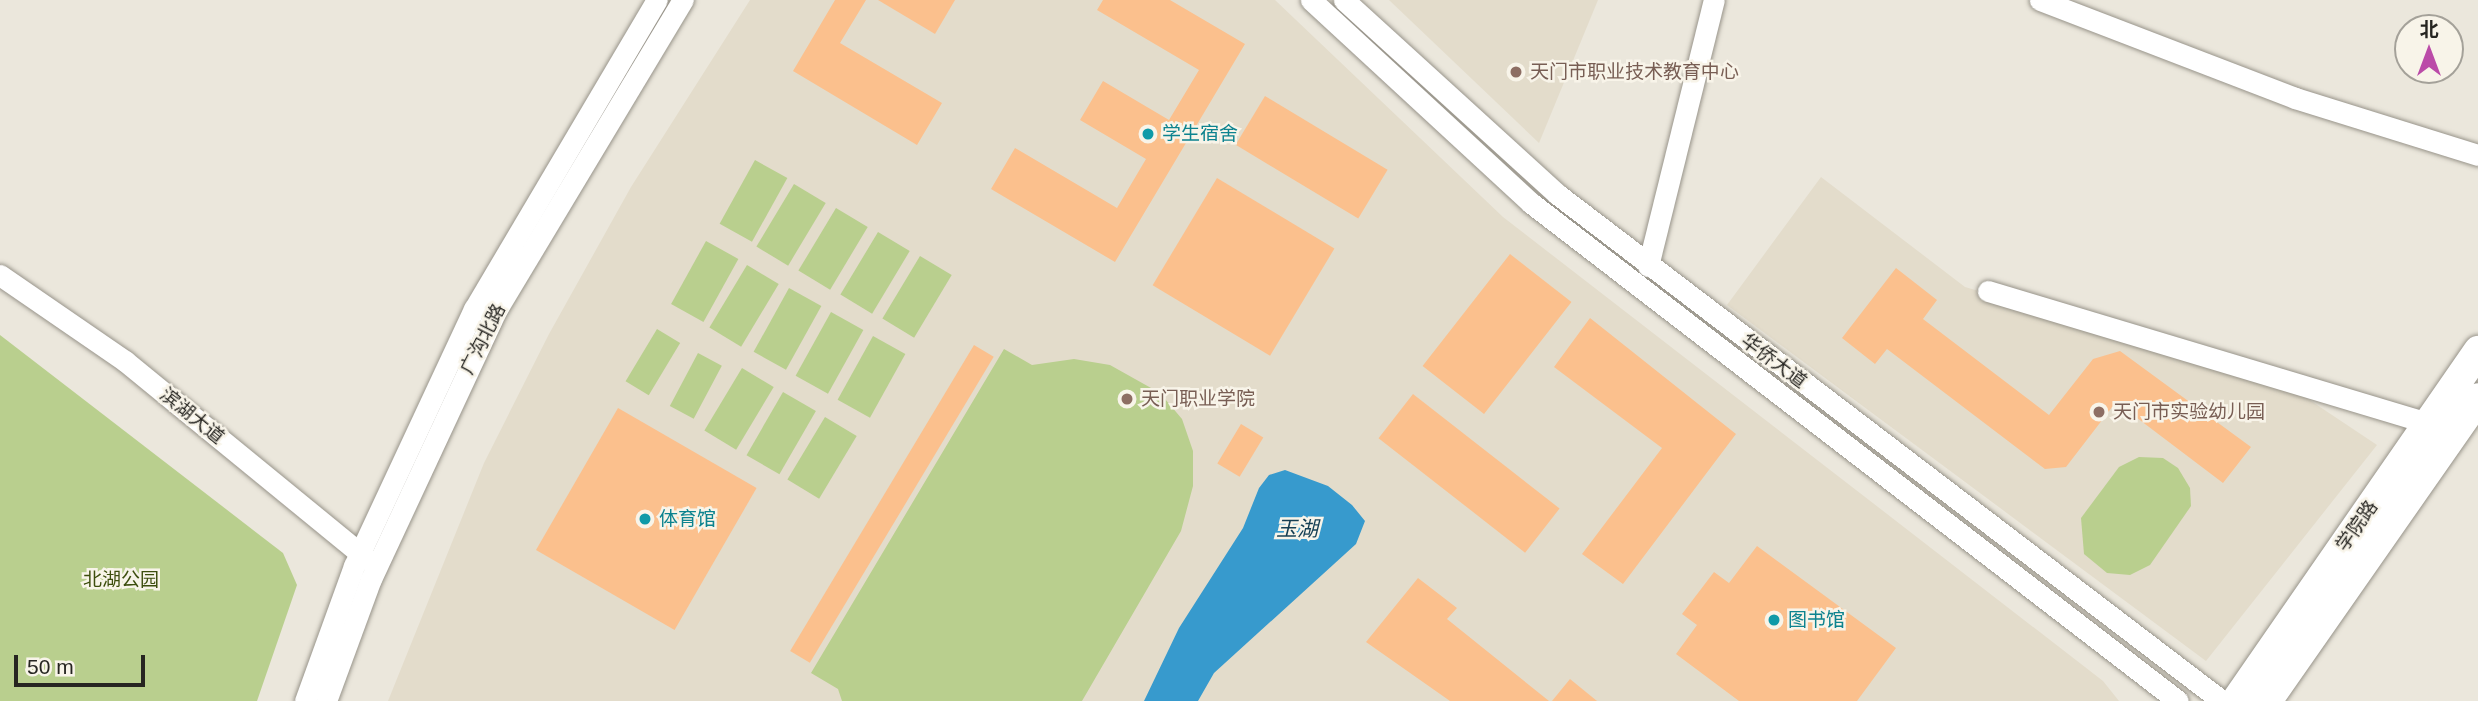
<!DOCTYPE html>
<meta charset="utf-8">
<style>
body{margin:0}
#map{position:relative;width:2478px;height:701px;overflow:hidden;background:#ebe7dc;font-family:Arial,"Noto Sans SC",sans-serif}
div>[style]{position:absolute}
.built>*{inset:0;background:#e3dccb}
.green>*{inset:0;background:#b9cf8e;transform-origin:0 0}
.water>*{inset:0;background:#379acd}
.building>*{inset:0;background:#fbc08d;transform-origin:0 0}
.roads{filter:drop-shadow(0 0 2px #98948a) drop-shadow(0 0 2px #98948a)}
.street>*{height:21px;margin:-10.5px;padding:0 10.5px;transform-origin:10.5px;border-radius:10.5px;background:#fff}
.secondary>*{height:30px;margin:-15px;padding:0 15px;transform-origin:15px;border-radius:15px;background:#fff}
.dots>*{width:19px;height:19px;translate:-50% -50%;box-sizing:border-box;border:4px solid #f8f4e9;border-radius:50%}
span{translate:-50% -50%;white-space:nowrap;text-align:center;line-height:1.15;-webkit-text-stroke:5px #f8f4e9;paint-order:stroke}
.education-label{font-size:19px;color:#785e54}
.left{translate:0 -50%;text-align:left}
.culture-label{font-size:19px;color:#0d838f}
.street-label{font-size:19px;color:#262521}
.park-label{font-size:19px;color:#3d4e0e}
.water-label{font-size:21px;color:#143e53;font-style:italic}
.north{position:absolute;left:2394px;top:14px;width:70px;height:70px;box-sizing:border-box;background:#f8f4e9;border:2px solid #a4a199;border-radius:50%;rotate:0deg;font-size:19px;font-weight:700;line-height:28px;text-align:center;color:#262521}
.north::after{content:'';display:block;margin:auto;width:24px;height:32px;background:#bb4ba8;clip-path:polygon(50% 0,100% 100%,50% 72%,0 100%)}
.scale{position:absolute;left:14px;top:655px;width:131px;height:32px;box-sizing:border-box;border:4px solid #262521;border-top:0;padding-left:9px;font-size:21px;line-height:24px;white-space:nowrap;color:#262521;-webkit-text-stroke:5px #f8f4e9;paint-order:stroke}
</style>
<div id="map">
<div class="built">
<div style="clip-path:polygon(750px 0,1275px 0,1503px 217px,2103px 681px,2119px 701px,388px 701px,484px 463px,549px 334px,631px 187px)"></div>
<div style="clip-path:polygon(1389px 0,1598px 0,1539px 143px)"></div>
<div style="clip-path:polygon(1821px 177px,1965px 287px,2278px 379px,2377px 445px,2206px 661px,1727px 305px)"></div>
</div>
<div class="green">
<div style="left:755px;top:160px;width:37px;height:73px;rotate:29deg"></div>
<div style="left:794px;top:184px;width:37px;height:73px;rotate:31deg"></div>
<div style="left:836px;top:208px;width:37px;height:73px;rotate:31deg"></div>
<div style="left:878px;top:232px;width:37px;height:73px;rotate:31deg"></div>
<div style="left:706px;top:241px;width:37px;height:72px;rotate:29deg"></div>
<div style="left:920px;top:256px;width:37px;height:73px;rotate:31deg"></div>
<div style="left:747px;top:265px;width:37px;height:73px;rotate:31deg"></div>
<div style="left:789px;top:288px;width:37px;height:73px;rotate:29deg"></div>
<div style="left:831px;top:312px;width:37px;height:73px;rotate:29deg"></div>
<div style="left:657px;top:329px;width:27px;height:61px;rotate:31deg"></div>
<div style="clip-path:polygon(0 335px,283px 553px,297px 585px,257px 701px,0 701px)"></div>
<div style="left:873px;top:336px;width:37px;height:73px;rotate:29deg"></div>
<div style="clip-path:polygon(1004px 349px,1032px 365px,1074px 359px,1110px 365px,1160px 393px,1182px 419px,1193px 451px,1193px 486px,1181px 531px,1082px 701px,842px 701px,838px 689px,811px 673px)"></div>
<div style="left:698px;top:353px;width:27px;height:60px;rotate:28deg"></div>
<div style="left:742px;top:368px;width:37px;height:73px;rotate:31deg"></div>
<div style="left:783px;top:392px;width:38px;height:73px;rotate:30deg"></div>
<div style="left:825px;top:417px;width:37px;height:73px;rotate:31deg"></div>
<div style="clip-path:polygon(2139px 457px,2163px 458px,2178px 468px,2190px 488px,2191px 506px,2150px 565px,2130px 575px,2107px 573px,2084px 554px,2081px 518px,2119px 467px)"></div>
</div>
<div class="water">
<div style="clip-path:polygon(1285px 470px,1328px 486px,1352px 505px,1365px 521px,1356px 544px,1214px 673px,1198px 701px,1144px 701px,1179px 628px,1243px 528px,1259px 488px,1269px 475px)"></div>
</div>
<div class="building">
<div style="clip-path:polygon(835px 0,866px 0,840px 43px,942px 103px,917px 145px,793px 71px)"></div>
<div style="clip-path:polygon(878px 0,955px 0,935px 34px)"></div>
<div style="clip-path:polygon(1103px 0,1170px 0,1245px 44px,1115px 262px,991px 189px,1015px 148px,1117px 208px,1146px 159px,1080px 120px,1103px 81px,1169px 120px,1199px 70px,1097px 10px)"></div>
<div style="left:1265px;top:96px;width:143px;height:57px;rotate:31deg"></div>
<div style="left:1217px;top:178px;width:137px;height:125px;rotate:31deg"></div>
<div style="left:1510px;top:254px;width:78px;height:142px;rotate:38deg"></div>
<div style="clip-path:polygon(1896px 268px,1937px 300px,1923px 319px,2049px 415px,2093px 359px,2120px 351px,2251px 447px,2223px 483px,2116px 402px,2066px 467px,2045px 469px,1887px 349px,1875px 364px,1842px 338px)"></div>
<div style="clip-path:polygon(1590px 318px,1736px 434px,1623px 584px,1582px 554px,1662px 448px,1554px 367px)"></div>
<div style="left:974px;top:345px;width:23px;height:357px;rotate:31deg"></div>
<div style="left:1413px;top:394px;width:186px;height:56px;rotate:38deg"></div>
<div style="left:618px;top:408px;width:160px;height:164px;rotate:30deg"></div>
<div style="left:1241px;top:424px;width:26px;height:46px;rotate:31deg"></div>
<div style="clip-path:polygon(1757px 546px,1896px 648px,1857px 701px,1739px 701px,1676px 654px,1697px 625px,1682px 614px,1714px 572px,1729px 583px)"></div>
<div style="clip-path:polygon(1418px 578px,1457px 608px,1447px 619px,1549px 701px,1450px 701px,1366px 642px)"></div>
<div style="clip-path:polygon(1570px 679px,1597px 701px,1552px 701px)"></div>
</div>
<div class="roads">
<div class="street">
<div style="left:1311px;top:0;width:299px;rotate:42.7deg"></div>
<div style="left:1531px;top:203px;width:816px;rotate:37.59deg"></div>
<div style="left:1344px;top:0;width:288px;rotate:42.3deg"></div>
<div style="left:1557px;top:194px;width:836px;rotate:37.32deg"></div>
<div style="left:2040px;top:0;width:273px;rotate:21deg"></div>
<div style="left:2295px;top:98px;width:192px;rotate:17.3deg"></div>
<div style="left:1648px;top:266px;width:274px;rotate:-76.1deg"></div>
<div style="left:0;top:275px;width:152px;rotate:34.5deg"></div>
<div style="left:125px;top:361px;width:315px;rotate:39.3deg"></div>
<div style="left:1988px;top:291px;width:460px;rotate:16.7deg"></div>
<div style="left:305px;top:701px;width:144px;rotate:-70.1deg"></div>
<div style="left:354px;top:566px;width:284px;rotate:-65deg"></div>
<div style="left:474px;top:309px;width:359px;rotate:-59.4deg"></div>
<div style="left:326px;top:701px;width:130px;rotate:-69.8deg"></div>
<div style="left:371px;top:579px;width:298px;rotate:-65deg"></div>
<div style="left:497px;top:309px;width:361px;rotate:-59deg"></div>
</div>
<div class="secondary">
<div style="left:2236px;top:701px;width:426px;rotate:-55.3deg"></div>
<div style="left:2267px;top:701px;width:369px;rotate:-55.1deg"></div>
</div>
</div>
<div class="dots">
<div style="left:1516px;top:72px;background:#8d6e63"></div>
<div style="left:1148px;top:134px;background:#0f9aa8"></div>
<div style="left:1127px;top:399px;background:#8d6e63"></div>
<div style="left:2099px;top:412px;background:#8d6e63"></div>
<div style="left:645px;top:519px;background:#0f9aa8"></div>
<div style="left:1774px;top:620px;background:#0f9aa8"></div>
</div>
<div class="education-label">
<span class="left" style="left:1530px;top:72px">天门市职业技术教育中心</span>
<span class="left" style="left:1141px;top:399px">天门职业学院</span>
<span class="left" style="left:2113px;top:412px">天门市实验幼儿园</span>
</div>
<div class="culture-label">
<span class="left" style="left:1162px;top:134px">学生宿舍</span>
<span class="left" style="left:659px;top:519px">体育馆</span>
<span class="left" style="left:1788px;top:620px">图书馆</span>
</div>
<div class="street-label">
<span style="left:483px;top:339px;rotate:-63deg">广沟北路</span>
<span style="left:1774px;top:361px;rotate:37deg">华侨大道</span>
<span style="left:192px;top:416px;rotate:39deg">滨湖大道</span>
<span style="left:2357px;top:526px;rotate:-55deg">学院路</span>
</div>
<div class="park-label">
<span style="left:121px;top:580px">北湖公园</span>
</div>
<div class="water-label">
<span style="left:1297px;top:529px">玉湖</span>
</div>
<div class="north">北</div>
<div class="scale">50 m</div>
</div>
